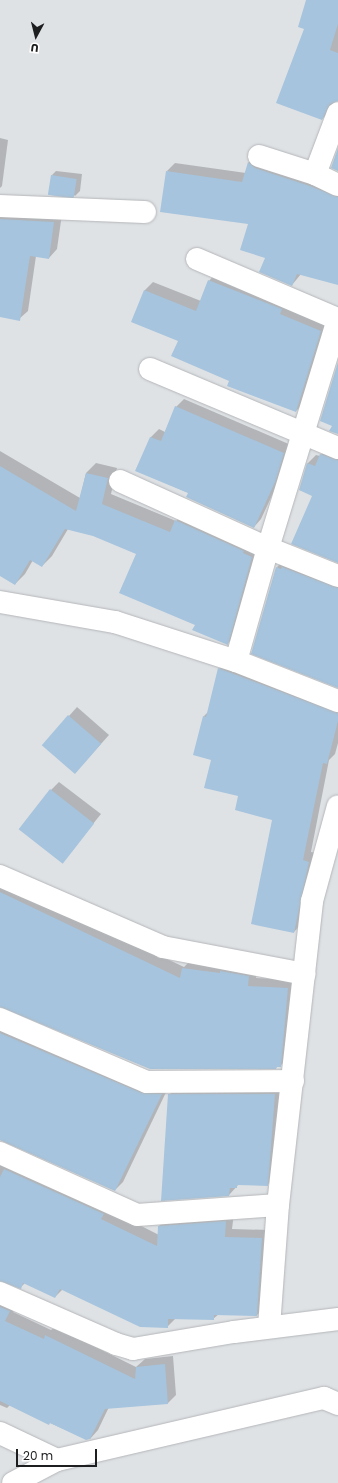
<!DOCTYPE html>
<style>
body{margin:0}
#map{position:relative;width:338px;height:1483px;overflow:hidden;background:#dfe2e5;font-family:Poppins,sans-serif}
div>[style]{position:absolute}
.shadow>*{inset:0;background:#0003}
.building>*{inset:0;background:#a6c4dd;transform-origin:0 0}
.roads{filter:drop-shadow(0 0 1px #b4b6b9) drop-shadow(0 0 1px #b4b6b9)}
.minor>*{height:22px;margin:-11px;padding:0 11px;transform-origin:11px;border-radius:11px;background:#fff}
span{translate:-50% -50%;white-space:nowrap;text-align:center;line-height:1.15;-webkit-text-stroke:4px #fff;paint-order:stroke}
.north{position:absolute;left:16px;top:16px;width:40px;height:40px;-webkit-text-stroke:3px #fff;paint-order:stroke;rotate:187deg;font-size:11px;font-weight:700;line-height:16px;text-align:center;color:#1d1e1f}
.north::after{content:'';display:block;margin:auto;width:14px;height:18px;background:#1d1e1f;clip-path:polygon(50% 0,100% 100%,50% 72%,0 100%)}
.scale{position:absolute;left:16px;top:1449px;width:81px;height:18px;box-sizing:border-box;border:2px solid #1d1e1f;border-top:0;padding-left:5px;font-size:12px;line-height:14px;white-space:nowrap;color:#1d1e1f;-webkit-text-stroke:3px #fff;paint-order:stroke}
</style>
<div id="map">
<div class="shadow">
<div style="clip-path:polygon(307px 0,338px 0,338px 100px,335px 100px,330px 111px,322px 119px,306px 28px)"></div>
<div style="clip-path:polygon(0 138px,8px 140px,2px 186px,0 188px)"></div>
<div style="clip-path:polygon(257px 154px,338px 187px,338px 284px,301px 274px,292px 285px,267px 257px,250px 223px,167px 171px,175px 163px,246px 173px,249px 162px)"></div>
<div style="clip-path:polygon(56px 171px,82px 174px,80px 191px,75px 196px,52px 175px)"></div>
<div style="clip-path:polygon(0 207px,62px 214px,57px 249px,49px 258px,36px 256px,28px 311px,19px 319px,0 316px)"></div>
<div style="clip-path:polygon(217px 272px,329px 322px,305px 402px,296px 411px,230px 380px,179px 340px,132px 321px,145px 290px,153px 282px,201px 301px,209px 281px)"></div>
<div style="clip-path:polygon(184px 399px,291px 445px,283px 472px,261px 519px,254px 527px,189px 493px,137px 471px,151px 437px,159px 429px,165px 432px,176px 407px)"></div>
<div style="clip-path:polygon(329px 446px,338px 449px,338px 562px,313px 495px,300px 490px,308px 463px,316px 455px,320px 456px)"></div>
<div style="clip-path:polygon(0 451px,80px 498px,86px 473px,96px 463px,117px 468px,111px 494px,176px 521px,186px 511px,262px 547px,237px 634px,227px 644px,196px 624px,137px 553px,93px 535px,68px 529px,52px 556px,42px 566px,33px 560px,25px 574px,15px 584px,0 575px)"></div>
<div style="clip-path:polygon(285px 559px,338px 578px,338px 687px,277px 567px)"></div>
<div style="clip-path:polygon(227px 661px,338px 703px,338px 743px,335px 754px,329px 760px,311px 852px,317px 853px,302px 923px,294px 932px,273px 819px,240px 796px,213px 759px,204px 716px,208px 712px,219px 669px)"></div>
<div style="clip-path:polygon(77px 707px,109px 735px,83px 764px,69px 716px)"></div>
<div style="clip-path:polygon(59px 782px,101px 814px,63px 861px,51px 790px)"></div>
<div style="clip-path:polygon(0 880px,184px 967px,191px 960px,257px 968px,256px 978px,296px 980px,289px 1058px,280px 1066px,0 1006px)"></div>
<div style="clip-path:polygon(0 1019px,169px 1086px,123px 1182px,115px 1190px,0 1140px)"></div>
<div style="clip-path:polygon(178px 1086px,283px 1086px,276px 1177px,267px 1185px,239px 1184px,229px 1195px,169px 1095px)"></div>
<div style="clip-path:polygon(0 1154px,159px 1235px,159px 1226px,168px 1218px,234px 1213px,232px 1229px,270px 1230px,265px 1307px,257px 1315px,219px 1314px,213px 1319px,176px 1318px,167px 1327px,63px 1289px,55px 1297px,25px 1283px,21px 1287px,0 1280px)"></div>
<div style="clip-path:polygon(0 1293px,18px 1302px,13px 1312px,51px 1330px,55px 1327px,136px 1367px,145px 1359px,173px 1356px,176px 1395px,168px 1403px,109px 1407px,98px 1430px,90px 1439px,86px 1439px,10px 1405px,7px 1408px,0 1405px)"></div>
</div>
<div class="building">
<div style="clip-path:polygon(306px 0,338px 0,338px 24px,330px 50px,338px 53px,338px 101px,330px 104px,322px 120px,276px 103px,304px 29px,298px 27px)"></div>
<div style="clip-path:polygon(338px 148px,338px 171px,331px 168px)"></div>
<div style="clip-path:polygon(248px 162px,255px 168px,310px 186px,338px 197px,338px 285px,297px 274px,292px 286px,259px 272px,265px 258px,240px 250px,248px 224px,160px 212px,166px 171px,242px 182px)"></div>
<div style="left:51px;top:175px;width:26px;height:20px;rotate:9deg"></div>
<div style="clip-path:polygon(0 219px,54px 222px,49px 259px,30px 256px,20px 321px,0 317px)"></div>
<div style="clip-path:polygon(208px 280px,282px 309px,280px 314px,321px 331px,296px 412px,227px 386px,229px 381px,171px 356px,178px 341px,131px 322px,144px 290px,196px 311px)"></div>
<div style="clip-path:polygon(338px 362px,338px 434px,329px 431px,332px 426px,320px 421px)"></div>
<div style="clip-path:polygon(175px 406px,284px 453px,276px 480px,254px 528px,186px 497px,188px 493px,135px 471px,150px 437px,161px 441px)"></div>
<div style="clip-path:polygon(320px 454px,338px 460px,338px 563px,291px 544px,312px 496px,299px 490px,307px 463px,315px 466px)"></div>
<div style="clip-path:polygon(0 466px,76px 511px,86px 473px,108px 478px,102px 504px,170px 532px,175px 520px,244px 551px,243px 553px,252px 557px,228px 645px,192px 630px,195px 625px,119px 593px,136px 554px,93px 536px,65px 529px,42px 567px,30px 560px,15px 585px,0 576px)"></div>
<div style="clip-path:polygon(276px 567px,281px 569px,282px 567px,338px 588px,338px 688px,251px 654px)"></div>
<div style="clip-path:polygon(218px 668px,338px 713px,338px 721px,327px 764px,323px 763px,303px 860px,309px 862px,294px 933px,251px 924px,272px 820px,235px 810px,238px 796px,204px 788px,211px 760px,193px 755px,203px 716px,206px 717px)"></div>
<div style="left:68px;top:715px;width:44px;height:40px;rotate:41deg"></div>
<div style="left:50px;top:789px;width:56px;height:51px;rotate:38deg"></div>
<div style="clip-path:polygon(0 892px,180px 978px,182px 968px,220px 973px,220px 971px,249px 976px,248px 986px,288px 988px,281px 1067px,277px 1067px,276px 1069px,150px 1069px,0 1007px)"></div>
<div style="clip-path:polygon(0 1033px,142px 1093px,162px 1094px,115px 1191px,0 1140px)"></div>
<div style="clip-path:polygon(168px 1094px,275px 1094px,268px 1186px,237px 1185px,237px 1188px,230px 1188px,229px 1196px,161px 1201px)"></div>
<div style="clip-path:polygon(4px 1169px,104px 1214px,101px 1219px,157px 1246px,158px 1226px,226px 1221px,225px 1237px,262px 1238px,257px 1316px,214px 1315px,214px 1320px,168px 1319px,168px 1328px,140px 1327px,60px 1289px,55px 1298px,23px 1283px,21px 1289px,0 1281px,0 1177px)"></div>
<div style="clip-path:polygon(0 1307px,10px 1311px,5px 1321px,44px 1339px,45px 1335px,135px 1379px,136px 1367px,165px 1364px,168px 1404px,105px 1409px,90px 1439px,86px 1440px,50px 1423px,49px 1425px,0 1401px)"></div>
</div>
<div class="roads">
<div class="minor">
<div style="left:259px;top:156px;width:59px;rotate:17.8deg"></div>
<div style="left:315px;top:174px;width:25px;rotate:26deg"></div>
<div style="left:315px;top:174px;width:65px;rotate:-69.3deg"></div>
<div style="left:0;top:206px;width:145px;rotate:2.4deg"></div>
<div style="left:197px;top:259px;width:153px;rotate:23.1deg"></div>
<div style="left:150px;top:369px;width:204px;rotate:22.8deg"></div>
<div style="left:120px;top:481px;width:162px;rotate:24.4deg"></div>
<div style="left:268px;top:548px;width:75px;rotate:21.8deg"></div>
<div style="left:0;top:602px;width:117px;rotate:9.9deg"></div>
<div style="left:115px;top:622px;width:127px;rotate:17.9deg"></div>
<div style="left:236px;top:661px;width:110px;rotate:21.4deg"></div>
<div style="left:236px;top:661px;width:117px;rotate:-74.2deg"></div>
<div style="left:268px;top:548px;width:239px;rotate:-73deg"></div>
<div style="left:0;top:876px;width:178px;rotate:23.5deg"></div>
<div style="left:163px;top:947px;width:144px;rotate:10.8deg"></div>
<div style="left:0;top:1019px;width:160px;rotate:23.2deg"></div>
<div style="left:147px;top:1082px;width:146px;rotate:-0.4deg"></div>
<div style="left:0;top:1153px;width:150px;rotate:24.3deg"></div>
<div style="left:137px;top:1215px;width:141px;rotate:-4.1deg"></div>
<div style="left:0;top:1293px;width:127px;rotate:23.7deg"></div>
<div style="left:116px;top:1344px;width:18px;rotate:16deg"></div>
<div style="left:133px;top:1349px;width:102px;rotate:-9.6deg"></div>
<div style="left:234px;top:1332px;width:105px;rotate:-7.1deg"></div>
<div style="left:269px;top:1327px;width:122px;rotate:-85.8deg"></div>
<div style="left:278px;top:1205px;width:306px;rotate:-83.6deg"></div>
<div style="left:312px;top:901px;width:98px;rotate:-74.7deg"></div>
<div style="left:0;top:1433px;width:63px;rotate:25.3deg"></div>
<div style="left:13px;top:1483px;width:50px;rotate:-27.6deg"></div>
<div style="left:57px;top:1460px;width:274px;rotate:-13.1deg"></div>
<div style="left:324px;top:1398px;width:15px;rotate:23deg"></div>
</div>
</div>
<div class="north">U</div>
<div class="scale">20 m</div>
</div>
